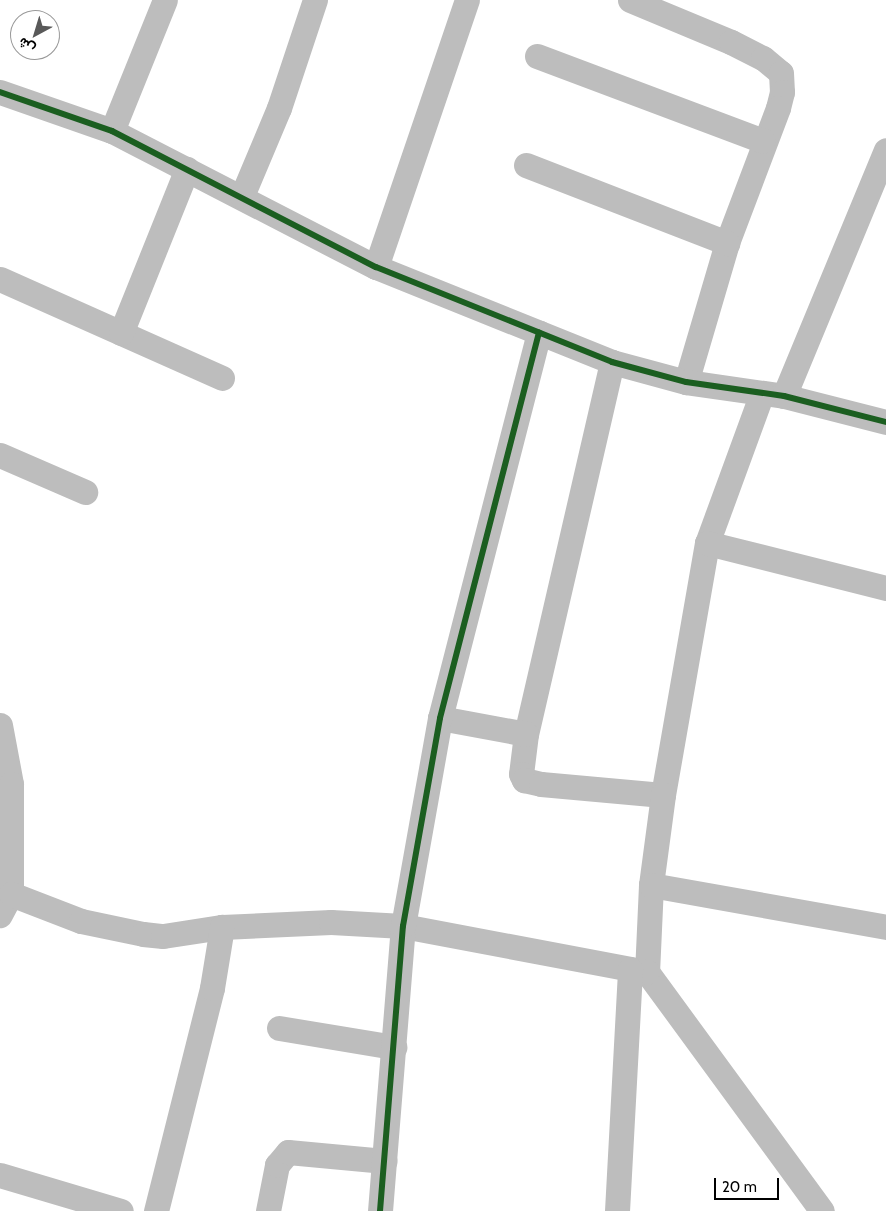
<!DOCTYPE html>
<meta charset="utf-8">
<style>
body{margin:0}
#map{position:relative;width:886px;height:1211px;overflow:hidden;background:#fff;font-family:Cabin,Vazirmatn,sans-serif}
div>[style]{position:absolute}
.minor>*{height:25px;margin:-12.5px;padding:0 12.5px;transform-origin:12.5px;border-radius:12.5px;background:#bdbdbd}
.cycleway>*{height:6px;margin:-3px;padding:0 3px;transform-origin:3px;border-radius:3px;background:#1b5e20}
span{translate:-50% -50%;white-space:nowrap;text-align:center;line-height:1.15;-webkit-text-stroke:5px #fff;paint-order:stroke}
.north{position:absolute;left:10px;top:10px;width:50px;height:50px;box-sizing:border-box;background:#fff;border:1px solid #999;border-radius:50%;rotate:219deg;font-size:14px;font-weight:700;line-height:20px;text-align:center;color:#000}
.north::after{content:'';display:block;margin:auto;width:18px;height:22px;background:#595959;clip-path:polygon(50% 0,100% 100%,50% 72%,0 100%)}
.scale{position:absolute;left:714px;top:1178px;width:65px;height:22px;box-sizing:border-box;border:2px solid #000;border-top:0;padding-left:6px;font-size:15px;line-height:18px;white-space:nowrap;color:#000;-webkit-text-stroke:4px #fff;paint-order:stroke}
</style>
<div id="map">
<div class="minor">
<div style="left:630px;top:0;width:109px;rotate:22.6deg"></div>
<div style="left:731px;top:42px;width:36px;rotate:27deg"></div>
<div style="left:763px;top:58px;width:23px;rotate:40deg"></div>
<div style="left:781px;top:73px;width:19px;rotate:87deg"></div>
<div style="left:782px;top:92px;width:16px;rotate:104deg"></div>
<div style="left:778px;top:108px;width:144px;rotate:110.7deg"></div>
<div style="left:727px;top:243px;width:145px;rotate:106.4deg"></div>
<div style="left:537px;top:56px;width:241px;rotate:20.6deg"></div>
<div style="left:0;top:92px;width:119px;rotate:19.2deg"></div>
<div style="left:112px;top:131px;width:297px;rotate:27.3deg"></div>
<div style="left:376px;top:267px;width:254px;rotate:21.9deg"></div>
<div style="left:612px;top:362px;width:77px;rotate:15.1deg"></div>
<div style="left:686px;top:382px;width:99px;rotate:8.1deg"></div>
<div style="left:784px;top:396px;width:105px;rotate:14.3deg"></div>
<div style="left:112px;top:131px;width:141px;rotate:-68deg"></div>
<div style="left:526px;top:165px;width:216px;rotate:21.2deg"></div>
<div style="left:242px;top:196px;width:95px;rotate:-67.2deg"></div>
<div style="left:279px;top:108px;width:114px;rotate:-71.6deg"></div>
<div style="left:376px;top:267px;width:282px;rotate:-71.2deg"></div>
<div style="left:0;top:279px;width:243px;rotate:24deg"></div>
<div style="left:121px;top:333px;width:177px;rotate:-68.1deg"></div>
<div style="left:612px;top:362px;width:382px;rotate:103deg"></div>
<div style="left:526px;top:734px;width:40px;rotate:97.1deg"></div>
<div style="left:521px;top:774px;width:7px;rotate:63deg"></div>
<div style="left:524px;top:780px;width:17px;rotate:13deg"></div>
<div style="left:541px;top:784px;width:122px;rotate:5.2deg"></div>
<div style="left:762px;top:393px;width:160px;rotate:110.1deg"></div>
<div style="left:707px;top:543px;width:256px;rotate:99.9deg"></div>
<div style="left:663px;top:795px;width:91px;rotate:97.6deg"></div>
<div style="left:651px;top:885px;width:87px;rotate:92.6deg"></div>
<div style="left:647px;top:972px;width:296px;rotate:53.8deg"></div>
<div style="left:784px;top:396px;width:266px;rotate:-67.5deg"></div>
<div style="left:0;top:455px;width:93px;rotate:23.5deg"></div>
<div style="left:707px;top:543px;width:185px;rotate:14.1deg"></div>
<div style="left:440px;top:718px;width:87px;rotate:10.5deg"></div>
<div style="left:0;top:725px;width:60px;rotate:79.4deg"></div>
<div style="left:11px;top:784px;width:110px;rotate:90deg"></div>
<div style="left:11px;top:894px;width:24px;rotate:118deg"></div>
<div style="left:651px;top:885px;width:239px;rotate:10.1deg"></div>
<div style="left:11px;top:894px;width:75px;rotate:21.1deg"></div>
<div style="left:81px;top:921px;width:63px;rotate:11.8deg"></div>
<div style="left:143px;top:934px;width:20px;rotate:6deg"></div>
<div style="left:163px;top:936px;width:60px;rotate:-8.7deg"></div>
<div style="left:222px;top:927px;width:109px;rotate:-2.6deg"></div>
<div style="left:331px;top:922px;width:72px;rotate:3.2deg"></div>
<div style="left:403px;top:926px;width:248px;rotate:10.7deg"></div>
<div style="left:279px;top:1028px;width:117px;rotate:9.4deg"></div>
<div style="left:0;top:1175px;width:126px;rotate:16.6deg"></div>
<div style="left:156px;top:1211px;width:230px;rotate:-75.9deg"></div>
<div style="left:212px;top:988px;width:62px;rotate:-80.7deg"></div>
<div style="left:268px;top:1211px;width:47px;rotate:-78.9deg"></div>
<div style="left:277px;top:1165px;width:17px;rotate:-50deg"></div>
<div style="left:288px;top:1152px;width:97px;rotate:5.3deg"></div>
<div style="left:380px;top:1211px;width:286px;rotate:-85.4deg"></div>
<div style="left:403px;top:926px;width:211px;rotate:-79.9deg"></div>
<div style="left:440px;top:718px;width:398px;rotate:-75.6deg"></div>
<div style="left:617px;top:1211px;width:242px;rotate:-86.9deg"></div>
</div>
<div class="cycleway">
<div style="left:0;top:92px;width:119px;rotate:19.2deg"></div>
<div style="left:112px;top:131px;width:297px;rotate:27.3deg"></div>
<div style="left:376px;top:267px;width:254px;rotate:21.9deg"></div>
<div style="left:612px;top:362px;width:77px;rotate:15.1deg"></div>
<div style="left:686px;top:382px;width:99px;rotate:8.1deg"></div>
<div style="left:784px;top:396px;width:105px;rotate:14.3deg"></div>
<div style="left:380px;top:1211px;width:286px;rotate:-85.4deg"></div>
<div style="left:403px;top:926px;width:211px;rotate:-79.9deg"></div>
<div style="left:440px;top:718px;width:398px;rotate:-75.6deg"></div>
</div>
<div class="north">ش</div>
<div class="scale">20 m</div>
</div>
